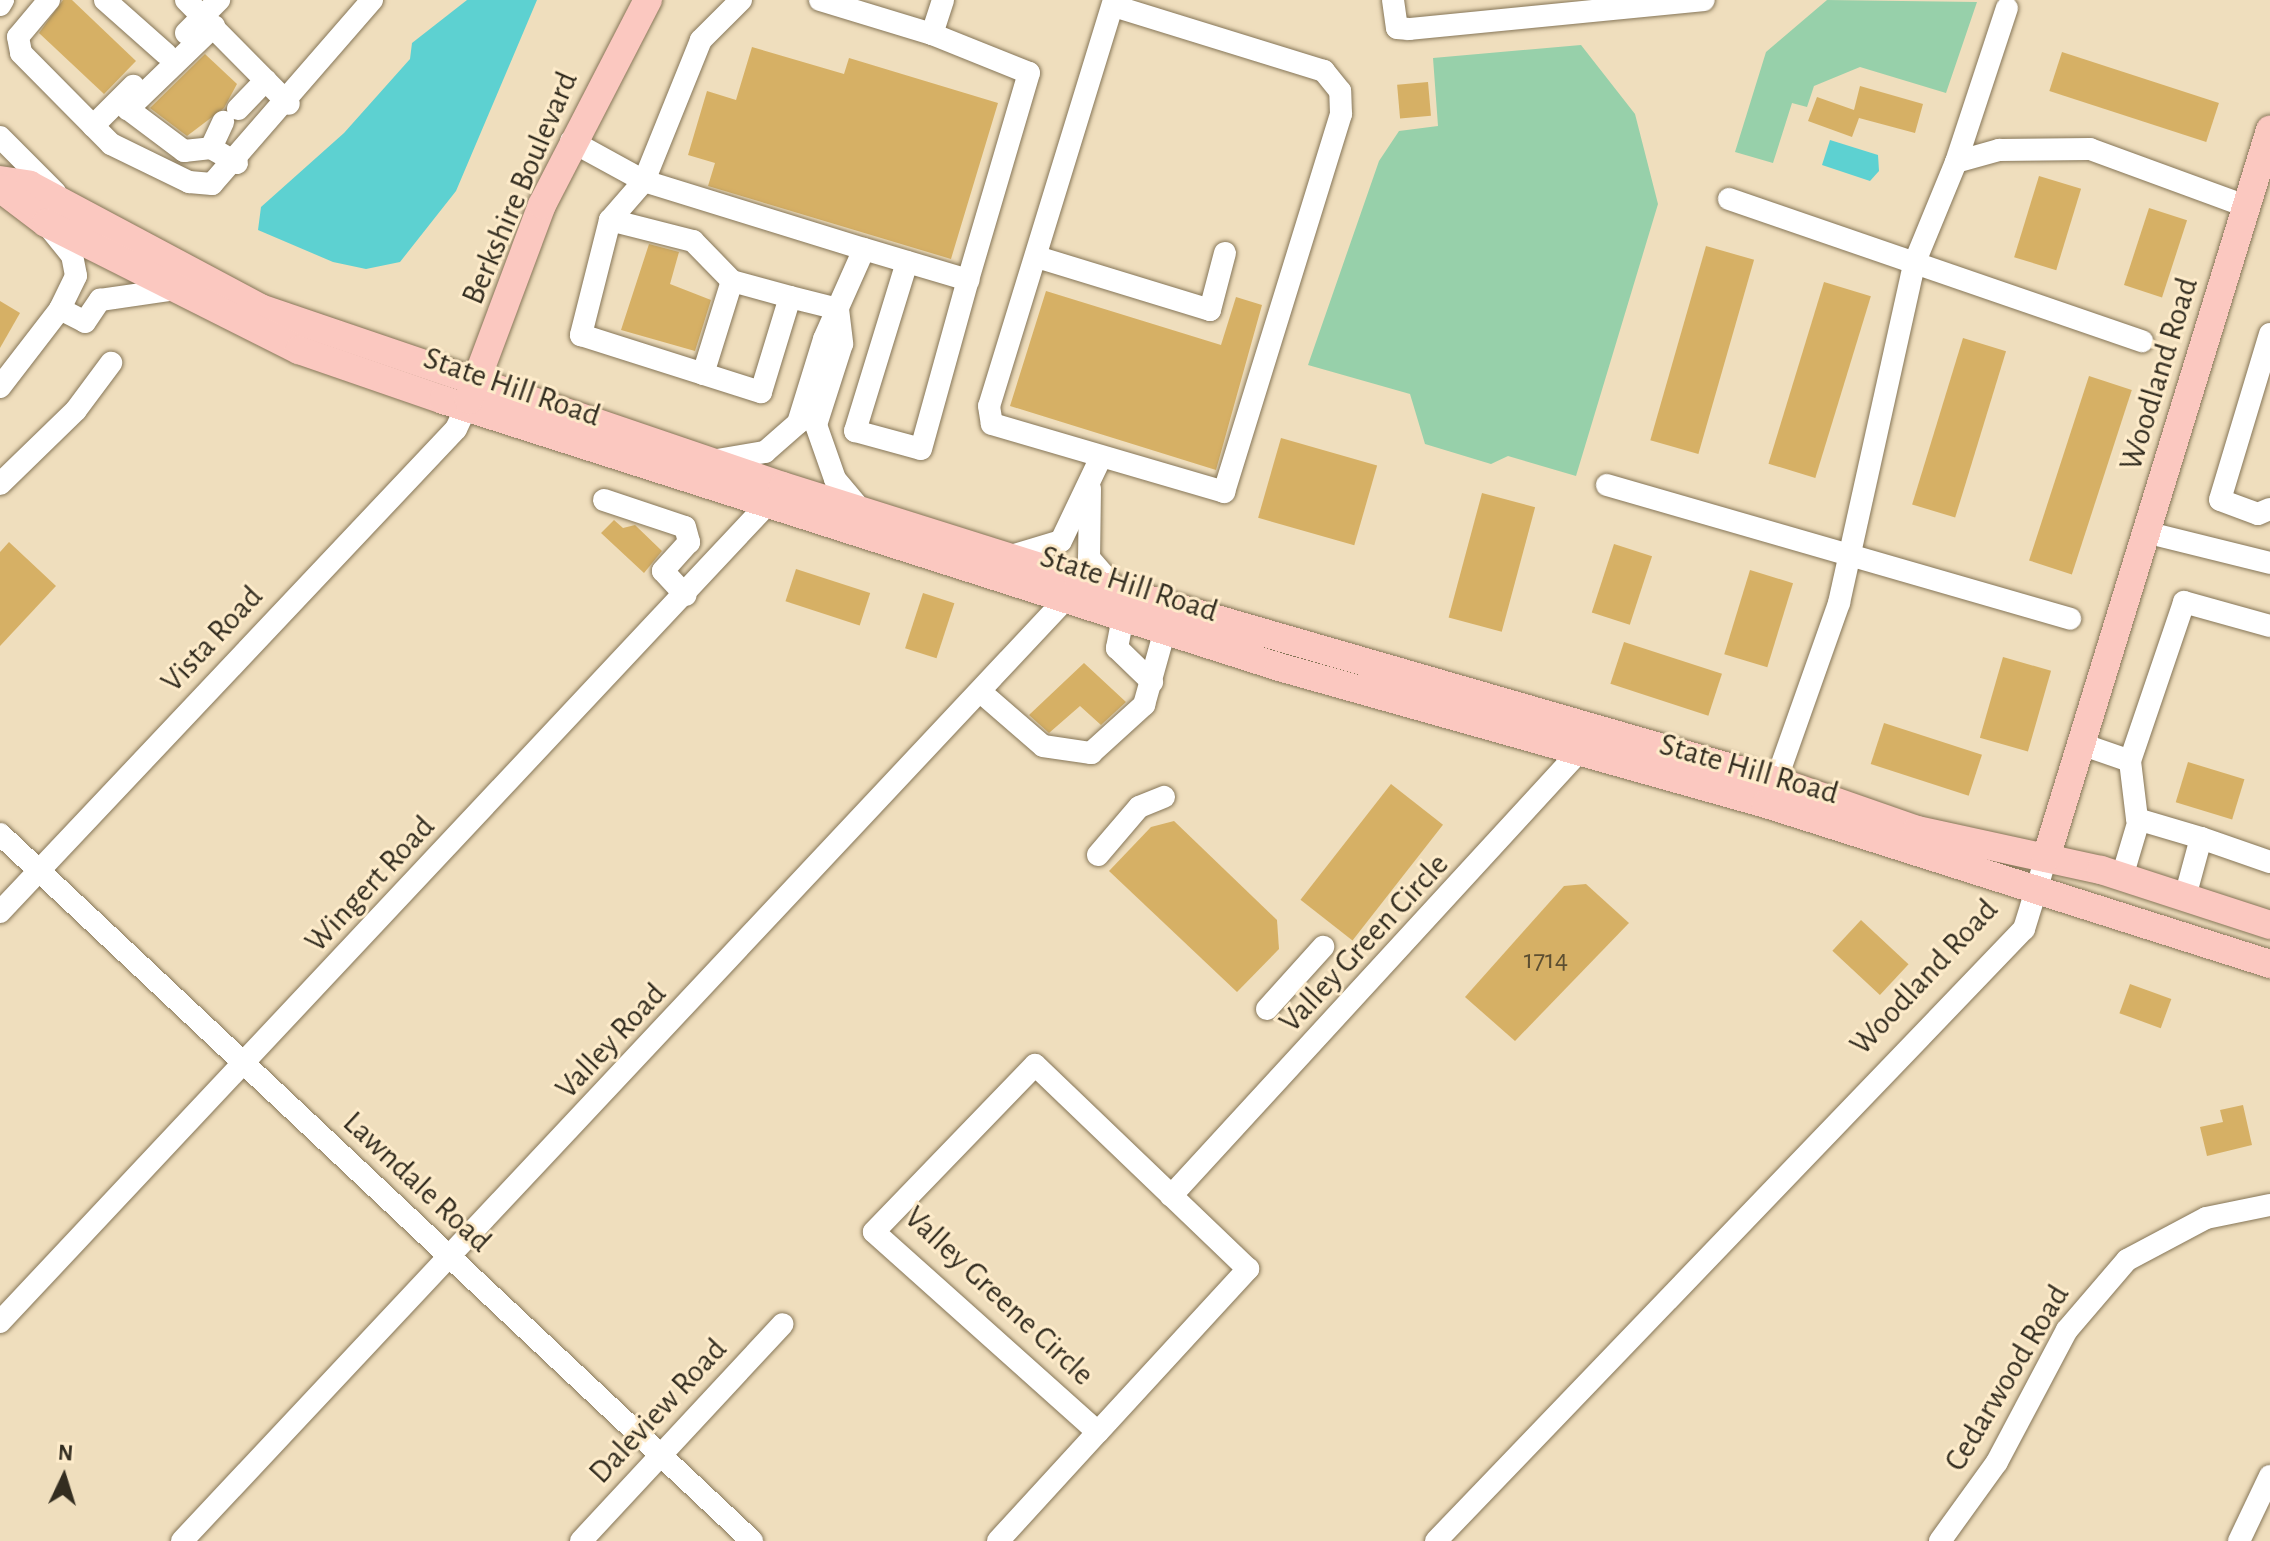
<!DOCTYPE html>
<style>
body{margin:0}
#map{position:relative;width:2270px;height:1541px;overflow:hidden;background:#efdebd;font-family:"Alegreya Sans",sans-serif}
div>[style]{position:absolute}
.green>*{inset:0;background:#97d0aa}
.water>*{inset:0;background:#5dd1d1}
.building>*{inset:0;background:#d6b065;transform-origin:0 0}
.roads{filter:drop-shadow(0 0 2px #867658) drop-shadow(0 0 2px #867658)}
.minor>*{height:22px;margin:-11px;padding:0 11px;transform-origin:11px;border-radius:11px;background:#fff}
.major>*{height:28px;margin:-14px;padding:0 14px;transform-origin:14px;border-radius:14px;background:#fbc8c0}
span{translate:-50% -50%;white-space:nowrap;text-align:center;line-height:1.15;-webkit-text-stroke:6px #fdebca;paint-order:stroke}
.number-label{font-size:28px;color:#5c4e31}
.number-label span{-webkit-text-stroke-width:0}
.street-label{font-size:32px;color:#332d20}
.north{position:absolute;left:24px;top:1437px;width:80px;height:80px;-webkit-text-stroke:6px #fdebca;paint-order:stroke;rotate:4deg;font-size:22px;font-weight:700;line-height:32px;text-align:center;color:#332d20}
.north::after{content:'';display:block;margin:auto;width:28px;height:36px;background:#332d20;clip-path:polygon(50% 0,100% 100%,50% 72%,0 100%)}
</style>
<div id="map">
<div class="green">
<div style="clip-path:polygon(1827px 0,1977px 2px,1946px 93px,1860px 67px,1814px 86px,1807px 107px,1792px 103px,1773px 163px,1735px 152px,1766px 52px)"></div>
<div style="clip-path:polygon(1581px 45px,1635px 114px,1658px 204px,1576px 476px,1508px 456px,1491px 464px,1425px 444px,1410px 394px,1308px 365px,1379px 161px,1399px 131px,1438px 126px,1433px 58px)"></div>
</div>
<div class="water">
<div style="clip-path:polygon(467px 0,537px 0,456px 191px,400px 262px,366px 269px,333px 262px,258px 230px,261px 207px,344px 133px,410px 59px,412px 43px)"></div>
<div style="clip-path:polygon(1830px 140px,1878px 155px,1879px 171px,1870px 181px,1822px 165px)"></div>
</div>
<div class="building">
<div style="clip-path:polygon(63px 0,72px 0,136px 61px,104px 94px,39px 33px)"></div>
<div style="clip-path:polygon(752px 47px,844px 74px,849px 58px,998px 103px,951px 259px,708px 186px,715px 163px,688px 155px,707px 91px,736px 100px)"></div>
<div style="left:2062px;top:52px;width:165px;height:41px;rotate:18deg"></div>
<div style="clip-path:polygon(205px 54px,237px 84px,224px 108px,187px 136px,150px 108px)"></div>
<div style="left:1428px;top:82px;width:34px;height:31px;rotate:85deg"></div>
<div style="clip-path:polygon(1860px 86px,1923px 104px,1915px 133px,1859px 118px,1852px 137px,1808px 121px,1817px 97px,1854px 110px)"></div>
<div style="left:2039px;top:176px;width:44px;height:85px;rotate:17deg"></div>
<div style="left:2149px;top:208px;width:40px;height:81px;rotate:18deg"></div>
<div style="clip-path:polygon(649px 244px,679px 252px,670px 284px,711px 300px,695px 351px,621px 330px)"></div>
<div style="left:1706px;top:246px;width:50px;height:202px;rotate:16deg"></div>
<div style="left:1824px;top:282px;width:49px;height:190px;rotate:17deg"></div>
<div style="clip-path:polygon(1046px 291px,1221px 345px,1236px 297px,1262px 305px,1216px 470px,1010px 406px)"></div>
<div style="clip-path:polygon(0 301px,20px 313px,0 348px)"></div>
<div style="left:1963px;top:338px;width:45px;height:174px;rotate:17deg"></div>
<div style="left:2089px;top:376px;width:45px;height:194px;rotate:18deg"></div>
<div style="left:1281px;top:438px;width:100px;height:83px;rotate:16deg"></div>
<div style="left:1482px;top:493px;width:55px;height:129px;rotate:15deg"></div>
<div style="clip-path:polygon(614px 520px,623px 528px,635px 525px,662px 551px,644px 573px,601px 533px)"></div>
<div style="clip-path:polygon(9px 542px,56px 586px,0 646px,0 552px)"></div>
<div style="left:1614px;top:544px;width:40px;height:72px;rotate:18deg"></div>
<div style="left:796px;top:569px;width:78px;height:34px;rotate:18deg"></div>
<div style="left:1750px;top:570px;width:45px;height:88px;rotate:17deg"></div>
<div style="left:923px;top:593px;width:33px;height:58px;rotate:18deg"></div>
<div style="left:1624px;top:642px;width:103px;height:44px;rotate:18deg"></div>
<div style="left:2003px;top:657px;width:50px;height:84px;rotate:16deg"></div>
<div style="clip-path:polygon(1084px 663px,1126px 702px,1101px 725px,1080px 706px,1049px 733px,1029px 715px)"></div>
<div style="left:1884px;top:723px;width:103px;height:43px;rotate:18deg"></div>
<div style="left:2188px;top:762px;width:59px;height:42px;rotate:17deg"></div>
<div style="left:1391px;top:784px;width:66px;height:147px;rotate:38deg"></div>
<div style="clip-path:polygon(1174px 821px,1277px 920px,1279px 949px,1237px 992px,1109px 871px,1151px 827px)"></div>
<div style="clip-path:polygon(1586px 884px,1629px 923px,1515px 1041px,1465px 997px,1564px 886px)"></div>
<div style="left:1861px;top:920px;width:65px;height:42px;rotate:43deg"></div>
<div style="left:2130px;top:984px;width:44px;height:31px;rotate:20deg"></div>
<div style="clip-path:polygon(2243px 1105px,2252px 1145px,2207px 1156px,2200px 1127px,2223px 1122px,2220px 1110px)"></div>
</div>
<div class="roads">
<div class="minor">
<div style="left:49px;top:0;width:48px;rotate:130deg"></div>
<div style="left:18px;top:37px;width:16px;rotate:79deg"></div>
<div style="left:21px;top:53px;width:128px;rotate:45.3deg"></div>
<div style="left:111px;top:144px;width:87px;rotate:26deg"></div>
<div style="left:189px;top:182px;width:23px;rotate:5deg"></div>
<div style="left:212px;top:184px;width:244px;rotate:-49deg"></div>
<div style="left:105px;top:0;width:81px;rotate:41.5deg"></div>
<div style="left:186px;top:0;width:146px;rotate:45.3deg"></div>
<div style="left:741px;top:0;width:57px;rotate:135deg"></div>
<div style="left:701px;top:40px;width:152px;rotate:112deg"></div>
<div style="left:644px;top:181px;width:52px;rotate:131.1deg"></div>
<div style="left:610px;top:220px;width:119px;rotate:104.2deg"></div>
<div style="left:581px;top:335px;width:189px;rotate:17.6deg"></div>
<div style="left:761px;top:392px;width:99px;rotate:-73deg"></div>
<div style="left:790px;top:297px;width:49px;rotate:14deg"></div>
<div style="left:820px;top:0;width:117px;rotate:16.9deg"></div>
<div style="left:1114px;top:0;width:425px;rotate:107.1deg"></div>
<div style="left:989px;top:406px;width:18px;rotate:81deg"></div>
<div style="left:992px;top:424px;width:242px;rotate:16.3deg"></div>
<div style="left:1224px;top:492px;width:396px;rotate:-72.8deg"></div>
<div style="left:1341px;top:114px;width:23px;rotate:-92deg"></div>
<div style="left:1340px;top:91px;width:26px;rotate:-129deg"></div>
<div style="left:1324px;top:71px;width:220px;rotate:-162.8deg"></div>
<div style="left:1393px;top:0;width:28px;rotate:82deg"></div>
<div style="left:1397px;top:28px;width:12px;rotate:5deg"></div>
<div style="left:1409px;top:29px;width:296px;rotate:-5.6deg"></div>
<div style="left:0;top:5px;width:6px;rotate:-59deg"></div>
<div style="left:214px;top:26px;width:120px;rotate:136deg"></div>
<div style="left:128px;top:109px;width:70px;rotate:36.9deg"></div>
<div style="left:184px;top:151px;width:27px;rotate:-6deg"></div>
<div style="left:211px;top:148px;width:30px;rotate:30deg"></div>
<div style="left:186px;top:33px;width:47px;rotate:-45deg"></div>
<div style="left:238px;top:109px;width:40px;rotate:-46deg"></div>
<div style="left:93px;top:126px;width:57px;rotate:-45deg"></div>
<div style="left:0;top:137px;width:78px;rotate:45deg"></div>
<div style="left:571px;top:141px;width:83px;rotate:28.7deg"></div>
<div style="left:644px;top:181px;width:230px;rotate:17.2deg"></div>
<div style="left:211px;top:148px;width:29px;rotate:-65deg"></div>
<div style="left:1956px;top:162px;width:162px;rotate:-71.7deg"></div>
<div style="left:1729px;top:199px;width:437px;rotate:19deg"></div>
<div style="left:610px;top:220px;width:86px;rotate:14.2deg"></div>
<div style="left:693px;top:241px;width:56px;rotate:45.7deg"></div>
<div style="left:732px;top:281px;width:60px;rotate:15.4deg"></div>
<div style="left:49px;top:227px;width:36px;rotate:51deg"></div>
<div style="left:72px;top:255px;width:21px;rotate:79deg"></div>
<div style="left:76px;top:276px;width:37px;rotate:116deg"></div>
<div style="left:1037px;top:257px;width:181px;rotate:17deg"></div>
<div style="left:1210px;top:310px;width:59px;rotate:-75.3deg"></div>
<div style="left:907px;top:262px;width:177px;rotate:107.1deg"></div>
<div style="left:855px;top:431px;width:68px;rotate:15.3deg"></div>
<div style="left:921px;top:449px;width:175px;rotate:-74.5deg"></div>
<div style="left:838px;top:309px;width:35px;rotate:83deg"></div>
<div style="left:842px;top:344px;width:85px;rotate:107.8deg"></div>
<div style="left:816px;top:425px;width:57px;rotate:70.6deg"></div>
<div style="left:835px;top:479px;width:40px;rotate:50deg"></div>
<div style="left:2270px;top:334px;width:173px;rotate:106.8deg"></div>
<div style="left:2220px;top:500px;width:40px;rotate:20.2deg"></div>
<div style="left:2258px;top:514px;width:13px;rotate:-23deg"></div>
<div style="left:703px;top:374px;width:97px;rotate:-72.7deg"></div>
<div style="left:0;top:387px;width:98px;rotate:-52.4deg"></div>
<div style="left:60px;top:309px;width:28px;rotate:27deg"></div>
<div style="left:85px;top:322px;width:27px;rotate:-56deg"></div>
<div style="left:100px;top:300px;width:76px;rotate:-8.3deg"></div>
<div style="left:711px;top:461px;width:55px;rotate:-9.5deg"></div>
<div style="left:765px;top:452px;width:44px;rotate:-41.3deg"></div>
<div style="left:798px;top:423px;width:88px;rotate:-72.8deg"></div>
<div style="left:824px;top:339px;width:98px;rotate:-66deg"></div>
<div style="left:864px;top:249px;width:109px;rotate:16.6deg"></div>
<div style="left:968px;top:280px;width:216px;rotate:-73.6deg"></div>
<div style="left:1029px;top:73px;width:105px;rotate:-158.1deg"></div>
<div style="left:932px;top:34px;width:36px;rotate:-72deg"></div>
<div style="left:0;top:484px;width:106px;rotate:-44.2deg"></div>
<div style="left:76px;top:410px;width:59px;rotate:-53.3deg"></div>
<div style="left:1607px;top:485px;width:482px;rotate:16.1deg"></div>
<div style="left:1090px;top:489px;width:69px;rotate:90.8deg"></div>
<div style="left:1089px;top:558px;width:41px;rotate:48.9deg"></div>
<div style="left:604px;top:500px;width:85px;rotate:18.4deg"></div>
<div style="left:685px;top:527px;width:16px;rotate:75deg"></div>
<div style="left:689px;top:542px;width:39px;rotate:132deg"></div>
<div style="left:663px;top:571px;width:33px;rotate:47deg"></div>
<div style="left:2145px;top:532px;width:129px;rotate:13.9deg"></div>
<div style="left:1011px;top:556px;width:52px;rotate:-16.7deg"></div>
<div style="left:1061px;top:541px;width:93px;rotate:-64.5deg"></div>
<div style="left:1123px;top:617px;width:32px;rotate:101deg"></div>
<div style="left:1117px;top:648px;width:49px;rotate:44.2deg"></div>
<div style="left:983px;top:694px;width:79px;rotate:40.9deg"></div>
<div style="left:1043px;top:746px;width:49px;rotate:8.3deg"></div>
<div style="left:1091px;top:753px;width:72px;rotate:-42.2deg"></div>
<div style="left:1144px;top:705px;width:78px;rotate:-74.4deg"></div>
<div style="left:2081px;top:744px;width:52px;rotate:19.1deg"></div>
<div style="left:2130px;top:761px;width:58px;rotate:83.1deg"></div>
<div style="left:2137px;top:819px;width:67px;rotate:16.5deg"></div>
<div style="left:2201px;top:838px;width:61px;rotate:105.2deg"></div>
<div style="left:2130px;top:761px;width:168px;rotate:-71.2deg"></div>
<div style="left:2184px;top:602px;width:89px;rotate:15.6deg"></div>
<div style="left:1771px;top:795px;width:204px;rotate:-70.5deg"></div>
<div style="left:1839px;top:603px;width:347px;rotate:-77.5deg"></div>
<div style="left:1914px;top:264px;width:110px;rotate:-67.6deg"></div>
<div style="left:1956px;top:162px;width:45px;rotate:-15.6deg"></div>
<div style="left:1999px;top:150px;width:91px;rotate:-0.6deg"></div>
<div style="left:2090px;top:149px;width:166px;rotate:20.1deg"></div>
<div style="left:0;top:834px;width:1032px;rotate:43.23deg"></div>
<div style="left:2201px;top:838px;width:73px;rotate:19.2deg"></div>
<div style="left:1098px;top:855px;width:63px;rotate:-49.5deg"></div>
<div style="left:1139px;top:807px;width:27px;rotate:-22deg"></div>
<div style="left:2122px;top:877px;width:59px;rotate:-73.4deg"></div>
<div style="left:0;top:912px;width:664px;rotate:-46.65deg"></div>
<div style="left:456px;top:429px;width:23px;rotate:-65deg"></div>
<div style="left:1267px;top:1009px;width:84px;rotate:-47.9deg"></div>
<div style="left:1171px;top:1196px;width:618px;rotate:-47.43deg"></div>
<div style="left:0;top:1322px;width:1138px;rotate:-46.82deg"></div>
<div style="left:182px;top:1541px;width:1305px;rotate:-46.83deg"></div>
<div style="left:581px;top:1541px;width:296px;rotate:-47.1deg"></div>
<div style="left:998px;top:1541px;width:148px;rotate:-47.5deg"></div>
<div style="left:1098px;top:1432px;width:222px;rotate:-47.4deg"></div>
<div style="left:1248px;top:1269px;width:295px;rotate:-136.2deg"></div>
<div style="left:1035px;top:1065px;width:232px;rotate:134deg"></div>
<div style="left:874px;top:1232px;width:300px;rotate:41.8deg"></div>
<div style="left:1436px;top:1541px;width:849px;rotate:-46.15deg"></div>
<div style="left:2024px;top:929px;width:74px;rotate:-72.8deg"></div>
<div style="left:1940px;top:1541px;width:97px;rotate:-54.2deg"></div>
<div style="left:1997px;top:1462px;width:149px;rotate:-62.1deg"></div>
<div style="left:2067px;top:1330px;width:92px;rotate:-49.4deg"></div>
<div style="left:2127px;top:1260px;width:89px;rotate:-28deg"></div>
<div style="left:2206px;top:1218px;width:65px;rotate:-11.5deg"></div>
<div style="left:2239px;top:1541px;width:72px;rotate:-64.5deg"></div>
</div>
<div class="major">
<div style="left:0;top:180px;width:30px;rotate:9deg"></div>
<div style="left:30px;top:185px;width:261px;rotate:28.1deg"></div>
<div style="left:260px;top:308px;width:552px;rotate:18.8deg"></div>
<div style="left:783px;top:486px;width:309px;rotate:17.5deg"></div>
<div style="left:1078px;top:579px;width:728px;rotate:16.12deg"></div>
<div style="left:1777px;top:781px;width:148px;rotate:19.3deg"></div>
<div style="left:1917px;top:830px;width:188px;rotate:12.3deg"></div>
<div style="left:2101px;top:870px;width:178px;rotate:18deg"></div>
<div style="left:0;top:188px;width:58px;rotate:37.3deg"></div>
<div style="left:46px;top:223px;width:283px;rotate:26.7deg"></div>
<div style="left:299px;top:350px;width:152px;rotate:19.1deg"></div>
<div style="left:443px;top:400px;width:878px;rotate:17.71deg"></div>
<div style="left:1279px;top:667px;width:506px;rotate:15.71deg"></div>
<div style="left:1766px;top:804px;width:529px;rotate:17.61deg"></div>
<div style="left:469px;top:400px;width:208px;rotate:-69.5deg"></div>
<div style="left:542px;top:205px;width:231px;rotate:-62.7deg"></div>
<div style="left:2046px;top:858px;width:762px;rotate:-72.9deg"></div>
</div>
</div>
<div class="number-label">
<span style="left:1546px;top:960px">1714</span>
</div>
<div class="street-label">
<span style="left:520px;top:188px;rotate:-67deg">Berkshire Boulevard</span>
<span style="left:2159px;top:374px;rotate:-73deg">Woodland Road</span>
<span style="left:512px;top:387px;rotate:19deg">State Hill Road</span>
<span style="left:1129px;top:584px;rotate:18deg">State Hill Road</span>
<span style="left:212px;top:639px;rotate:-47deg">Vista Road</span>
<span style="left:1749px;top:769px;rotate:16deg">State Hill Road</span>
<span style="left:370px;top:884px;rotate:-47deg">Wingert Road</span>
<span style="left:1364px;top:943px;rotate:-47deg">Valley Green Circle</span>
<span style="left:1924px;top:977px;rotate:-47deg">Woodland Road</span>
<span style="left:611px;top:1041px;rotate:-47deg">Valley Road</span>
<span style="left:417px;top:1182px;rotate:43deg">Lawndale Road</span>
<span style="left:999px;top:1296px;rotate:43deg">Valley Greene Circle</span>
<span style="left:2007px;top:1378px;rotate:-59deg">Cedarwood Road</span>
<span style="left:658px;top:1411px;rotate:-47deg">Daleview Road</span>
</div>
<div class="north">N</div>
</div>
